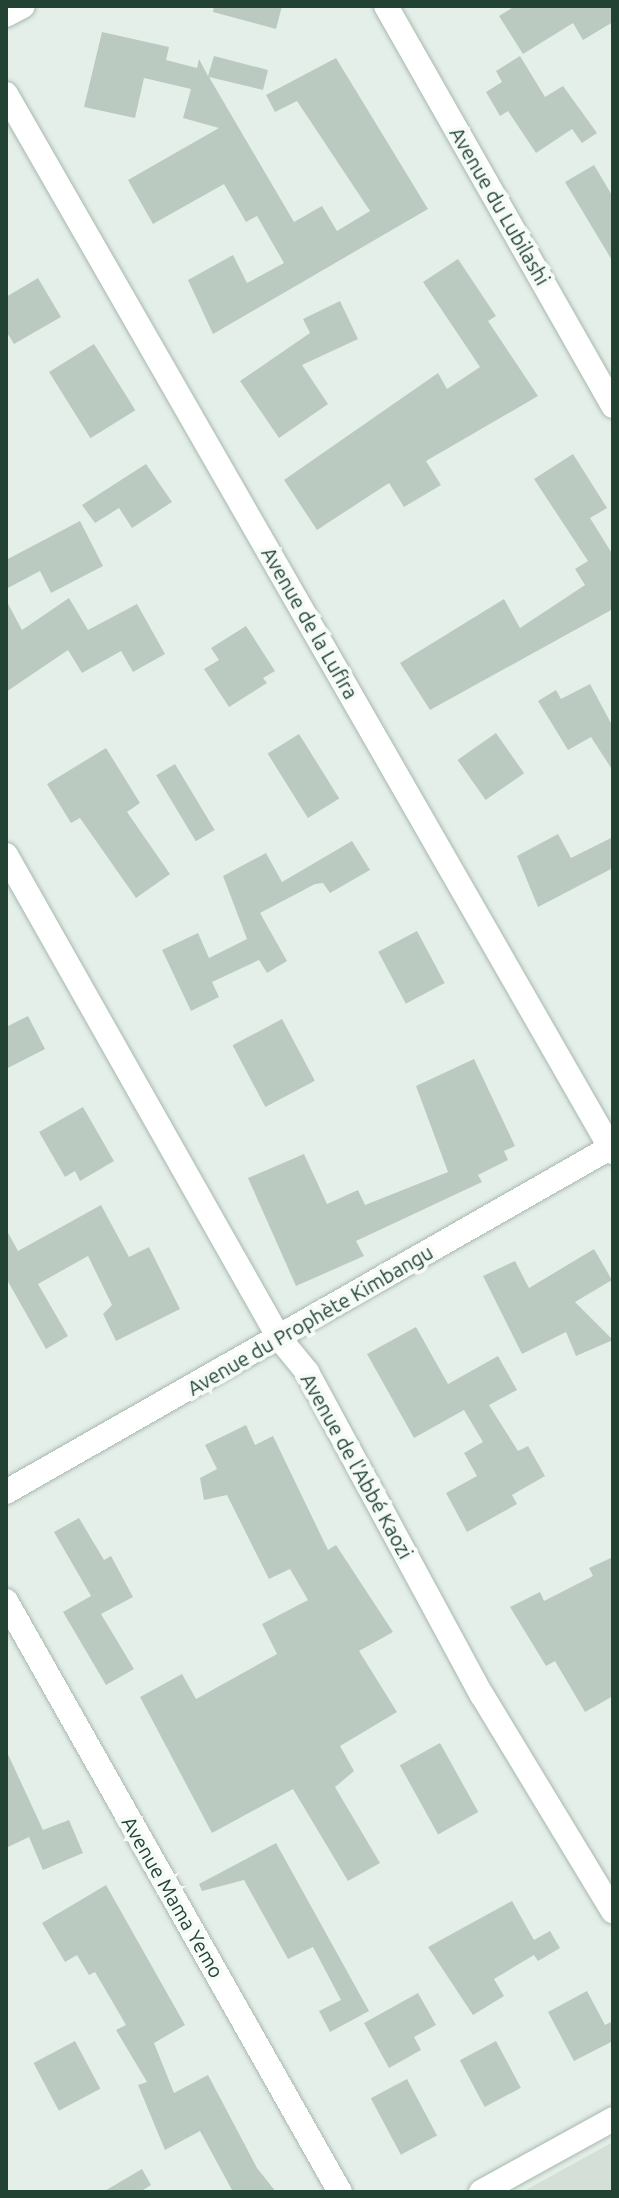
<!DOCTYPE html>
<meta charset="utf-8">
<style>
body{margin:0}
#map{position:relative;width:619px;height:2198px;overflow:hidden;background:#e5efe9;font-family:Ubuntu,sans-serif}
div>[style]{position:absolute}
.built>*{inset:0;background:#d3dfd7}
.building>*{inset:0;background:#bacac1;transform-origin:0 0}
.roads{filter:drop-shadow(0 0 2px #a7b8af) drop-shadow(0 0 2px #a7b8af)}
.minor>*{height:24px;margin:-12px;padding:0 12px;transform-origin:12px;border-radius:12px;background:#fff}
.tertiary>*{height:24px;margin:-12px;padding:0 12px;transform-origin:12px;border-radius:12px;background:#fff}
span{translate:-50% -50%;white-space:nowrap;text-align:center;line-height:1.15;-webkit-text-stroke:8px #f6fbf8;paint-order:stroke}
.street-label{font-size:20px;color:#224334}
.frame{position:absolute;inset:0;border:8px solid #224334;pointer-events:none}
</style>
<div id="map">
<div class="built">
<div style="clip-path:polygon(613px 2142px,613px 2192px,522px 2192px)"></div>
</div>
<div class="building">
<div style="clip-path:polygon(214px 6px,282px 6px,276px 29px,213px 12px)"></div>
<div style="clip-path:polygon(515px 6px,613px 6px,613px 22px,583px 40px,573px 23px,523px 54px,499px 16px)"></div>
<div style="clip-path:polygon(102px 32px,169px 47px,166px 60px,197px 68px,199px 59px,208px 76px,214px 56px,268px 70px,263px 90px,209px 77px,294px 222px,322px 206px,337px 231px,370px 211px,297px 101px,275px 112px,266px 95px,336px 58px,428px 209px,213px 334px,188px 280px,233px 255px,247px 283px,284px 263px,257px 216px,246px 222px,224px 184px,153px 224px,128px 180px,219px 128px,183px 118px,191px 89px,144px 78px,135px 118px,84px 107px)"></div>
<div style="clip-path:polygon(520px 56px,545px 97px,563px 86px,597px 133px,582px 143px,572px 129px,536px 153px,508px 111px,500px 116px,486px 92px,502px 82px,496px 71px)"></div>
<div style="clip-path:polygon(594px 165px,613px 197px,613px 262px,565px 182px)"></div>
<div style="clip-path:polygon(458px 259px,496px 316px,488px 321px,538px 396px,426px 461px,441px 485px,404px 507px,389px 483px,317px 530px,284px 480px,438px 373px,447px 389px,480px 367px,423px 282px)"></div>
<div style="clip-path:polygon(38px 278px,61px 317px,14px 344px,6px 331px,6px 297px)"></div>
<div style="clip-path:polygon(340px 301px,358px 339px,302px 365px,328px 404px,279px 438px,240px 381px,310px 333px,303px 319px)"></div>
<div style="left:94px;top:344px;width:78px;height:53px;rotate:58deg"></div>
<div style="clip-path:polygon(573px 454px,607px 508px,590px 518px,613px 555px,613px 609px,430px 710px,400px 663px,504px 599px,520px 628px,585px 585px,575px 569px,588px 561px,534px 479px)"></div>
<div style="clip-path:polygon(146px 464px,172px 502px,132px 528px,119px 508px,95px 523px,82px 505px)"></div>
<div style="clip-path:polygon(80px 521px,103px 566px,51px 593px,40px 571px,6px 589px,6px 560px)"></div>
<div style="clip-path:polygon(69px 598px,88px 630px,137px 604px,165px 654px,133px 672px,121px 651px,82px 673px,68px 650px,6px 692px,6px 600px,22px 630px)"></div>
<div style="clip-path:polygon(246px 626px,275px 671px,263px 678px,267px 683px,229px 707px,204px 669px,219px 660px,211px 648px)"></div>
<div style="clip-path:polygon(590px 684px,613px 727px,613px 771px,591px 737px,568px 750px,538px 701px,556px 690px,561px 699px)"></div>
<div style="left:496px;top:733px;width:49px;height:47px;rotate:55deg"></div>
<div style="left:299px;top:734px;width:76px;height:37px;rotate:58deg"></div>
<div style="clip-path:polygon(106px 748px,140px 803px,127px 812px,170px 874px,136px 898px,80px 818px,71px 823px,47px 784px)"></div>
<div style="left:175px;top:764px;width:77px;height:22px;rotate:59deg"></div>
<div style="clip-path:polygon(558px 834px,571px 858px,613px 837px,613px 868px,538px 907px,517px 856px)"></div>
<div style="clip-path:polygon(352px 841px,370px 870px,330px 893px,323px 883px,315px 884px,260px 913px,287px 961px,267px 973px,259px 960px,212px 982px,219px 997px,191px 1011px,162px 950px,198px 933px,209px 958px,247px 939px,223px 876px,266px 853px,282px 882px)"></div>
<div style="left:417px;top:931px;width:59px;height:44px;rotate:62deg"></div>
<div style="clip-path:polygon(28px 1016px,45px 1049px,6px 1069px,6px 1027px)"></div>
<div style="left:282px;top:1019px;width:70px;height:56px;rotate:62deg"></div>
<div style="clip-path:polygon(474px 1059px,515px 1146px,504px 1151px,508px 1160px,478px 1175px,482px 1182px,356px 1241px,364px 1256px,296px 1286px,248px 1178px,304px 1154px,327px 1204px,358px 1190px,365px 1205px,448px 1172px,416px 1086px)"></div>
<div style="clip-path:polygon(83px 1107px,114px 1161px,80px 1181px,75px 1171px,65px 1177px,39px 1132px)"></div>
<div style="clip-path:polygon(101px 1205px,129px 1257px,149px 1247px,180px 1309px,116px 1341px,103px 1314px,112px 1305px,88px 1256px,38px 1284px,68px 1336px,46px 1349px,6px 1278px,6px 1229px,18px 1251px)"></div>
<div style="clip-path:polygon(594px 1249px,612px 1280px,575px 1302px,613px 1340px,576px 1356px,566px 1332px,522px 1354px,483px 1276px,515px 1261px,529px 1288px)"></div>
<div style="clip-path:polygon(416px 1327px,448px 1384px,498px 1356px,517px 1390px,489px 1405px,518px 1451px,528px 1446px,545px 1476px,512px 1495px,517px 1504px,467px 1532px,446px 1493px,477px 1476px,464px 1453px,483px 1442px,464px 1410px,414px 1438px,367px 1354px)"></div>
<div style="clip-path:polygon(246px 1425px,255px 1445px,273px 1436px,328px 1550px,336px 1545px,393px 1632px,359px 1651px,397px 1712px,340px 1746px,354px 1771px,335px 1787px,380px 1863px,348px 1881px,293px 1789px,212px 1833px,140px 1697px,182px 1674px,196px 1699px,277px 1654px,262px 1624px,308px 1600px,290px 1569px,269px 1579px,227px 1495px,204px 1500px,200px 1478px,217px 1469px,205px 1445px)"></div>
<div style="clip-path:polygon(79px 1518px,104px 1560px,111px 1556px,133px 1597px,101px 1614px,134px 1669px,106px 1685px,63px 1612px,91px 1596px,54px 1532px)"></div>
<div style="clip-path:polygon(613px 1557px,613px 1696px,585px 1712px,555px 1661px,546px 1666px,510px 1607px,540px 1592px,544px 1601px,593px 1576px,589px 1568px)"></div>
<div style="left:440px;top:1743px;width:79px;height:46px;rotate:61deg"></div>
<div style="clip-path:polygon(6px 1750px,43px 1830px,69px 1820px,83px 1853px,43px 1870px,29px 1837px,6px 1848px)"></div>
<div style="clip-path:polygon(276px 1843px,369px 2011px,330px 2032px,319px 2011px,341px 2000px,313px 1947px,288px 1959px,244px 1880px,202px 1891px,199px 1884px)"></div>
<div style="clip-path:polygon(106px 1885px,185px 2025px,154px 2043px,174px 2093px,208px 2075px,257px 2168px,276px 2192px,233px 2192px,200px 2131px,165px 2150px,138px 2085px,147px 2082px,116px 2030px,126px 2025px,95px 1972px,89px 1975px,77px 1955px,65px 1962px,42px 1923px)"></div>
<div style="clip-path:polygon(512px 1901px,534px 1940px,550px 1931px,560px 1948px,538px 1961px,534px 1955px,494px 1979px,504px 1996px,473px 2015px,428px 1947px)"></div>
<div style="clip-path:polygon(587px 1991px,605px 2025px,613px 2021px,613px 2041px,574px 2061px,548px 2012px)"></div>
<div style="clip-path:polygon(418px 1993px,436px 2025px,414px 2037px,421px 2050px,389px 2068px,364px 2023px)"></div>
<div style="left:75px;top:2041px;width:54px;height:47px;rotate:62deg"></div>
<div style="left:496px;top:2041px;width:53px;height:41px;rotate:62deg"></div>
<div style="left:407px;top:2079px;width:64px;height:41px;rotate:62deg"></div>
<div style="clip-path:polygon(142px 2169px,151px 2185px,140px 2192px,103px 2192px)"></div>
</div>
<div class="roads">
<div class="minor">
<div style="left:386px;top:6px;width:460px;rotate:60.4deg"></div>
<div style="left:6px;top:94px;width:1220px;rotate:60.16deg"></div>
<div style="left:6px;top:855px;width:555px;rotate:60.52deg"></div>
<div style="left:279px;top:1338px;width:44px;rotate:50.5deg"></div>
<div style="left:307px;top:1372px;width:367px;rotate:61.6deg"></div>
<div style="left:482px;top:1695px;width:253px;rotate:58.8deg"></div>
<div style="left:6px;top:1601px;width:679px;rotate:60.53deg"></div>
</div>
<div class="tertiary">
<div style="left:6px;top:15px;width:19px;rotate:-28deg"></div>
<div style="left:6px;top:1492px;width:699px;rotate:-29.68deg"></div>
<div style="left:481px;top:2192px;width:151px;rotate:-28.9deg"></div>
</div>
</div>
<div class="street-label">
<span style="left:500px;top:206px;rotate:60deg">Avenue du Lubilashi</span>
<span style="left:310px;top:623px;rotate:60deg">Avenue de la Lufira</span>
<span style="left:310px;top:1320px;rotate:-30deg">Avenue du Prophète Kimbangu</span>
<span style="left:357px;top:1466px;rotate:61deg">Avenue de l'Abbé Kaozi</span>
<span style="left:173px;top:1897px;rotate:60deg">Avenue Mama Yemo</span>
</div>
<div class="frame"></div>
</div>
